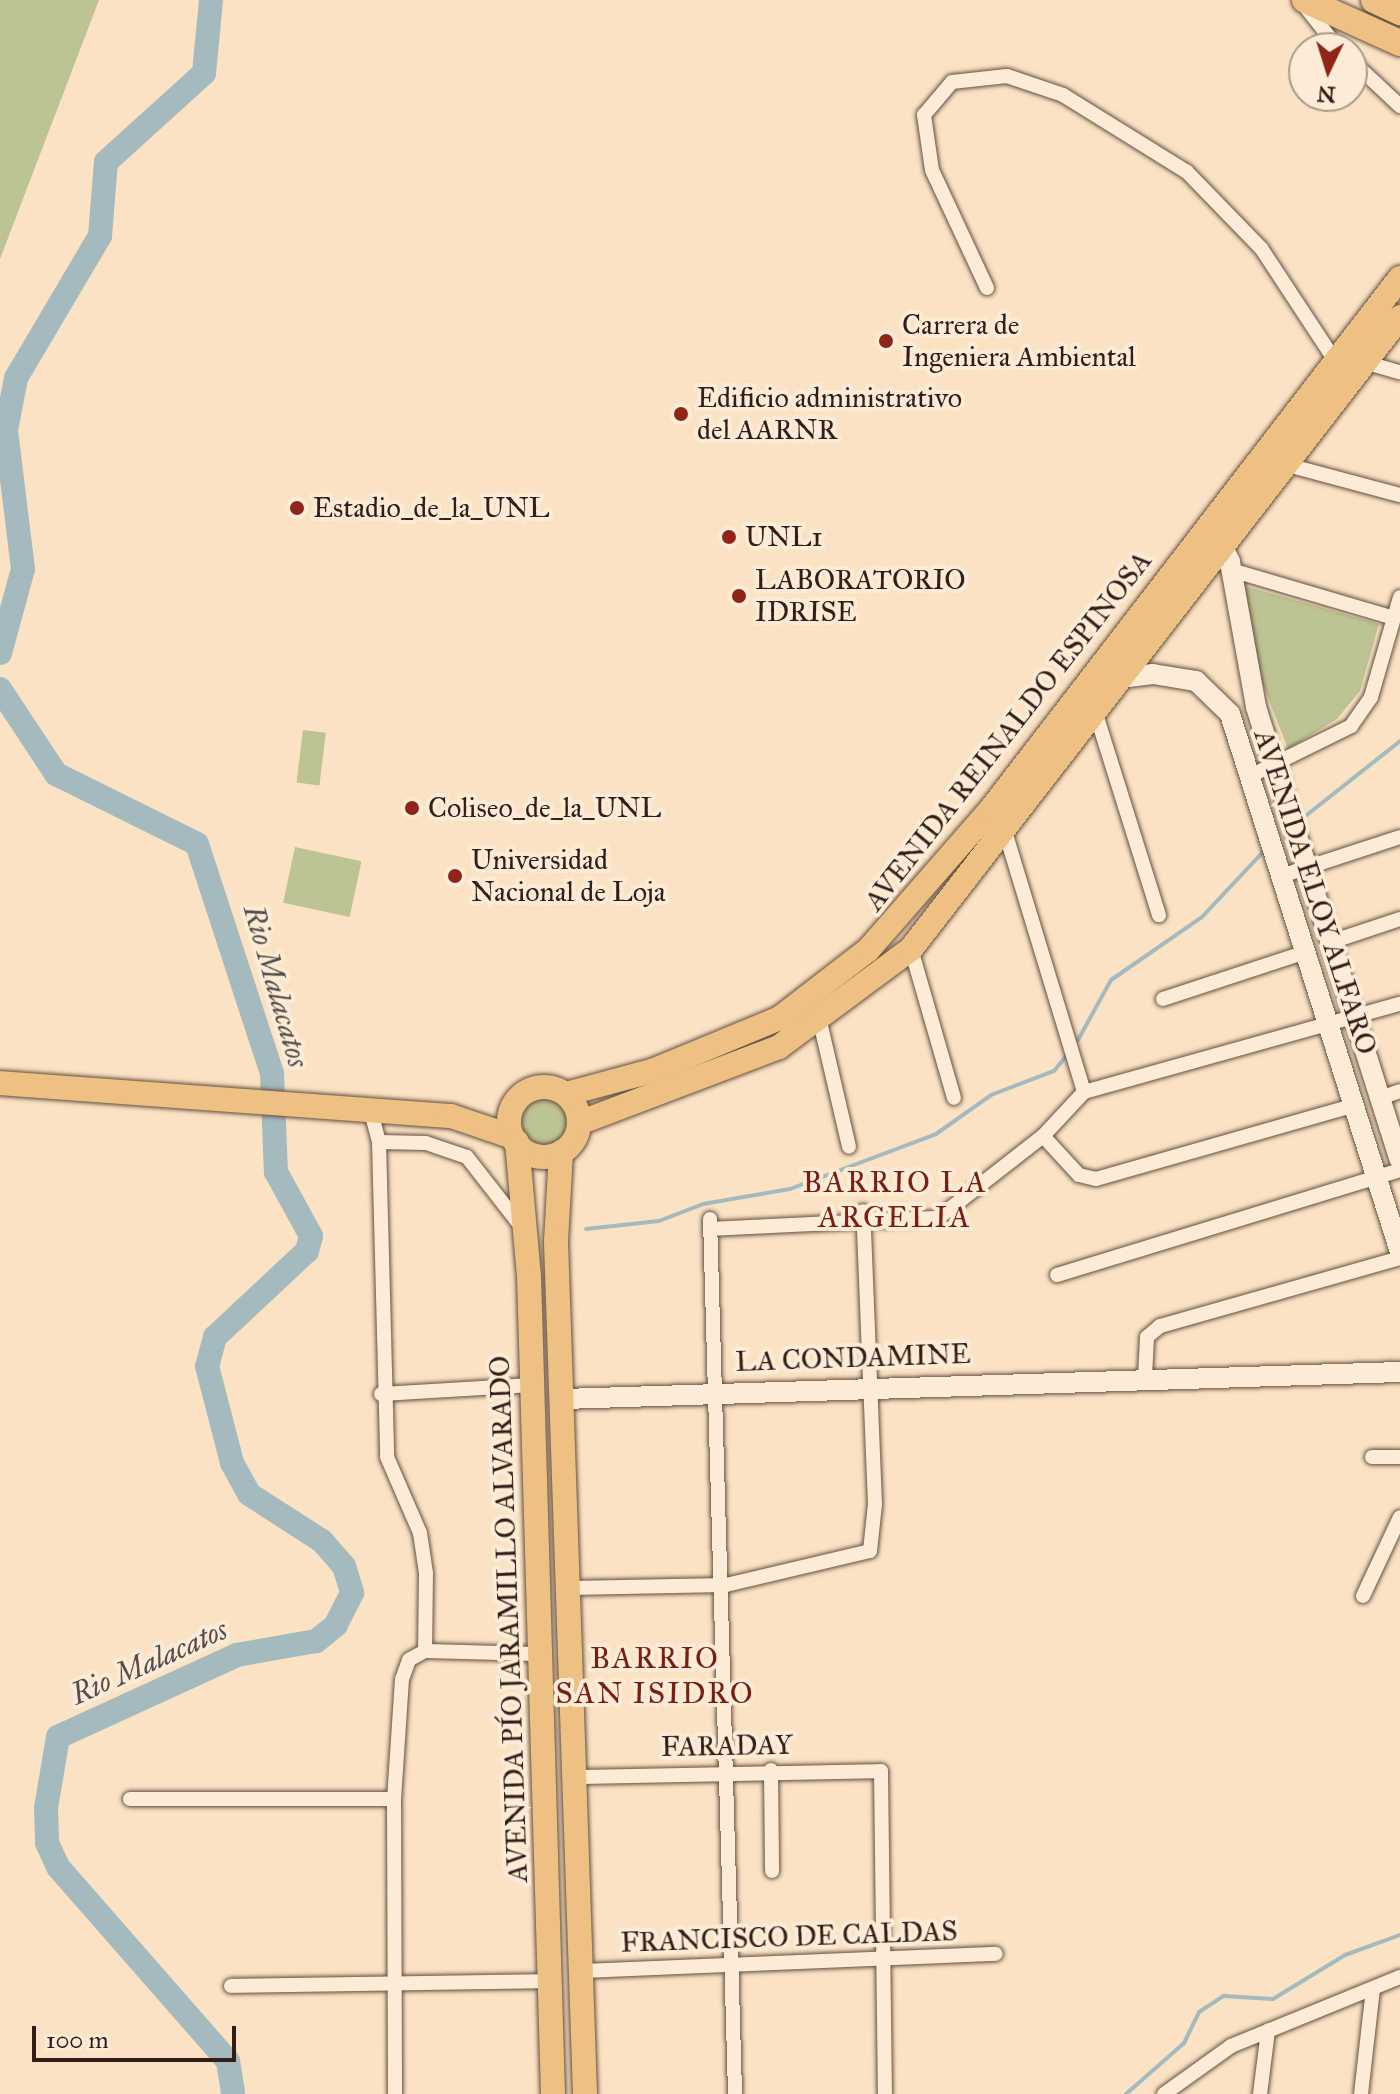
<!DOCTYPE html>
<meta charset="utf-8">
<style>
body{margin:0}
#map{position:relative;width:1400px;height:2094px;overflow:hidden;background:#fae2c2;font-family:"IM FELL Great Primer",serif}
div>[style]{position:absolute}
.green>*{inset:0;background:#bec393;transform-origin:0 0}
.round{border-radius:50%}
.stream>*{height:4px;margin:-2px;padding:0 2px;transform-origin:2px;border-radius:2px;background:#a4babf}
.river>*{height:24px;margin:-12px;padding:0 12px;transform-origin:12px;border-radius:12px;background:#a4babf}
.roads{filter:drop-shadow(0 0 2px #644f42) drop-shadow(0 0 2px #644f42)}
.street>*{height:14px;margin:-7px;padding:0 7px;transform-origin:7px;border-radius:7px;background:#fcecd7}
.secondary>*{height:20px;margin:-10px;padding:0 10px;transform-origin:10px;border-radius:10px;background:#fcecd7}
.primary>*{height:24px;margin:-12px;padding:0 12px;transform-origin:12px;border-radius:12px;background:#edc181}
.primary>.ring{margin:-12px;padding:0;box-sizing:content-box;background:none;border:24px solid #edc181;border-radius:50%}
.highway>*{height:26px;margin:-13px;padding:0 13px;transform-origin:13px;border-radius:13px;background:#edc181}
.dots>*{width:22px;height:22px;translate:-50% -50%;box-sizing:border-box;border:4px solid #fcecd7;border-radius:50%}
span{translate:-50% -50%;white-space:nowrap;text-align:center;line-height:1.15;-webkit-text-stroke:8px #fcecd7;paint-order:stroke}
.poi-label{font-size:28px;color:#321e17}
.left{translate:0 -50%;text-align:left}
.street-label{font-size:28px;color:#321e17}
.water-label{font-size:30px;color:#544d49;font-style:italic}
.neighbourhood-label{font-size:30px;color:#7a1f14;letter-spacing:2px}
.north{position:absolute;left:1288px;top:32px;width:80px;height:80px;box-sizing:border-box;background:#fcecd7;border:2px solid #ab9a8a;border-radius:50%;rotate:184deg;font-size:22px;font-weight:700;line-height:32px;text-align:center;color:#321e17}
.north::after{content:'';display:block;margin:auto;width:28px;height:36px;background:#8f2418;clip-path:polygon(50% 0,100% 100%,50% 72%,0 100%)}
.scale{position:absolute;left:32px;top:2026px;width:204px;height:36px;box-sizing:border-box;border:4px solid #321e17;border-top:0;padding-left:10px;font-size:24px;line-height:28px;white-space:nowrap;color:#321e17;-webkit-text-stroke:6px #fcecd7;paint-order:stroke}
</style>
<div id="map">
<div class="green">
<div style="clip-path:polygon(0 0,99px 0,0 259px)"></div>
<div style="clip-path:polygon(1245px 586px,1379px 624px,1360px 691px,1337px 719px,1288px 749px,1255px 664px)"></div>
<div style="left:303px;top:730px;width:23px;height:53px;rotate:7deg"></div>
<div style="left:295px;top:847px;width:68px;height:57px;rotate:12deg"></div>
<div class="round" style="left:519px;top:1097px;width:50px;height:50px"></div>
</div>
<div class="stream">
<div style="left:1303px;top:818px;width:124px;rotate:-38.4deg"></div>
<div style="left:1078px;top:1040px;width:68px;rotate:-61.2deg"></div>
<div style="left:1111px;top:980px;width:111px;rotate:-34.7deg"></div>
<div style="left:1202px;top:917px;width:92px;rotate:-46.8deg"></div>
<div style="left:586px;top:1229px;width:73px;rotate:-6.3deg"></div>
<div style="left:659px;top:1221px;width:47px;rotate:-21.1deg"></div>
<div style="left:703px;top:1204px;width:88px;rotate:-9.8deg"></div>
<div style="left:790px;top:1189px;width:156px;rotate:-20.6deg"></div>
<div style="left:936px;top:1134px;width:67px;rotate:-35.3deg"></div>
<div style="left:991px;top:1095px;width:67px;rotate:-20.9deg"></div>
<div style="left:1054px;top:1071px;width:21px;rotate:-51deg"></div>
<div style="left:1126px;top:2094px;width:77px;rotate:-41.3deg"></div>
<div style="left:1184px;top:2043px;width:34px;rotate:-64deg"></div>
<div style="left:1199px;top:2012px;width:30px;rotate:-33deg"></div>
<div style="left:1224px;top:1996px;width:49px;rotate:3.5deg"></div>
<div style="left:1273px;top:1999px;width:84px;rotate:-31.4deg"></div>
<div style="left:1345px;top:1955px;width:59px;rotate:-20deg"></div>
</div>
<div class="river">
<div style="left:0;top:653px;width:87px;rotate:-74.7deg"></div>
<div style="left:23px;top:569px;width:140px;rotate:-97deg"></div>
<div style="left:6px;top:430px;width:53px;rotate:-79.1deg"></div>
<div style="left:16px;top:378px;width:165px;rotate:-59.4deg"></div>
<div style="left:100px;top:236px;width:74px;rotate:-85.4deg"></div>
<div style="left:106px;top:162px;width:132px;rotate:-42.2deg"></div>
<div style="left:204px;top:73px;width:73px;rotate:-84.5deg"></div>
<div style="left:0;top:689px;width:102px;rotate:56.6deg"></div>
<div style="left:56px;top:774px;width:157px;rotate:26.4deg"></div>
<div style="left:197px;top:844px;width:242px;rotate:71.9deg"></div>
<div style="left:272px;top:1074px;width:98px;rotate:87.7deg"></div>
<div style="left:276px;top:1172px;width:73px;rotate:61.3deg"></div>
<div style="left:311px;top:1236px;width:16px;rotate:105deg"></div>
<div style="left:307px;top:1251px;width:126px;rotate:136.9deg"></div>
<div style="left:215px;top:1337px;width:30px;rotate:105deg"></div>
<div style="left:207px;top:1366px;width:100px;rotate:75.5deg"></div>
<div style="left:232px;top:1463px;width:35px;rotate:61deg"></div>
<div style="left:249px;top:1494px;width:87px;rotate:32.8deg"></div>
<div style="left:322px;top:1541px;width:33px;rotate:49deg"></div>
<div style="left:344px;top:1566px;width:28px;rotate:73deg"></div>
<div style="left:352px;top:1593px;width:36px;rotate:117deg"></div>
<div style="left:336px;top:1625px;width:26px;rotate:141deg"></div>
<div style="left:316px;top:1641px;width:80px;rotate:170deg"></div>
<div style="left:237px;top:1655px;width:197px;rotate:155.4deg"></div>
<div style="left:58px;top:1737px;width:72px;rotate:99.6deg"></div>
<div style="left:46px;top:1808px;width:35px;rotate:88deg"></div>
<div style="left:47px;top:1843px;width:26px;rotate:65deg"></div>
<div style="left:58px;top:1867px;width:258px;rotate:48.8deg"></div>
<div style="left:228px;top:2061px;width:33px;rotate:81deg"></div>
</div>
<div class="roads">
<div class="street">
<div style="left:1300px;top:0;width:61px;rotate:51.6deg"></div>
<div style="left:1352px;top:61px;width:66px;rotate:43.2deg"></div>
<div style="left:987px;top:288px;width:130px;rotate:-115deg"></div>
<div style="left:932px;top:170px;width:56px;rotate:-98.3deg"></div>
<div style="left:924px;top:115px;width:43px;rotate:-49.7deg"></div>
<div style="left:952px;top:82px;width:55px;rotate:-6.2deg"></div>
<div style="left:1007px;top:76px;width:59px;rotate:18.7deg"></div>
<div style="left:1063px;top:95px;width:146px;rotate:31.8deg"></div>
<div style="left:1187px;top:172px;width:106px;rotate:45.8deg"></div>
<div style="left:1261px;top:248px;width:140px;rotate:56.7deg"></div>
<div style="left:1364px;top:362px;width:37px;rotate:16deg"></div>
<div style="left:1284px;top:464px;width:120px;rotate:15deg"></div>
<div style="left:1231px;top:570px;width:170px;rotate:16.4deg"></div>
<div style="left:1095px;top:711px;width:214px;rotate:72.6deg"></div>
<div style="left:1250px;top:776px;width:113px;rotate:-26.3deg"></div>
<div style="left:1351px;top:726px;width:35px;rotate:-55deg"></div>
<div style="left:1371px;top:697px;width:104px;rotate:-73.8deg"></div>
<div style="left:1003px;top:825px;width:279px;rotate:73.1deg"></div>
<div style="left:1281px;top:876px;width:125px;rotate:-18.1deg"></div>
<div style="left:1331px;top:942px;width:73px;rotate:-18.4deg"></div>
<div style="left:911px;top:949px;width:155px;rotate:73.9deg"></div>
<div style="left:1163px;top:999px;width:151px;rotate:-18.2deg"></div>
<div style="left:820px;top:1022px;width:128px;rotate:76.9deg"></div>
<div style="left:1380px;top:1098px;width:21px;rotate:-19deg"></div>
<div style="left:371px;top:1112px;width:31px;rotate:75deg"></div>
<div style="left:379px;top:1142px;width:315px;rotate:88.5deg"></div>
<div style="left:387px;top:1457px;width:83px;rotate:66.5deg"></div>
<div style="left:420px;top:1533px;width:40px;rotate:81.5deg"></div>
<div style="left:426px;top:1573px;width:78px;rotate:90.7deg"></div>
<div style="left:425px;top:1651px;width:18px;rotate:151deg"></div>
<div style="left:409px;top:1660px;width:20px;rotate:110deg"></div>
<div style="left:402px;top:1679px;width:120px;rotate:93.8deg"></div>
<div style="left:394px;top:1799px;width:295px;rotate:89.8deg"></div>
<div style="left:1043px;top:1136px;width:60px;rotate:-47deg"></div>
<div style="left:1084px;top:1092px;width:328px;rotate:-15.6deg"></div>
<div style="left:379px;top:1142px;width:47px;rotate:1.2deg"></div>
<div style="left:426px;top:1143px;width:43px;rotate:18.9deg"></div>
<div style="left:467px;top:1157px;width:88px;rotate:52deg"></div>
<div style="left:710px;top:1219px;width:875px;rotate:88.36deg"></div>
<div style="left:711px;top:1229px;width:227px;rotate:-2.8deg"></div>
<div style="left:938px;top:1218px;width:133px;rotate:-38deg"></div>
<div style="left:1043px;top:1136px;width:53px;rotate:47.3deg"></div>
<div style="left:1079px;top:1175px;width:17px;rotate:13deg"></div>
<div style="left:1096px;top:1179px;width:267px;rotate:-15.9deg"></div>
<div style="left:1057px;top:1275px;width:359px;rotate:-17deg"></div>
<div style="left:1145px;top:1377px;width:40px;rotate:-87.1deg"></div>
<div style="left:1147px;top:1337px;width:17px;rotate:-40deg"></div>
<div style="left:1160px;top:1326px;width:249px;rotate:-15.8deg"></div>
<div style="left:381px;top:1394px;width:152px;rotate:-3.4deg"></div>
<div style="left:1372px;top:1457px;width:28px"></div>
<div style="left:571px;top:1588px;width:155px;rotate:-1.1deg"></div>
<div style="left:726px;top:1585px;width:148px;rotate:-13.3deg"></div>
<div style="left:870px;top:1551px;width:47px;rotate:-83.9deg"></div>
<div style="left:875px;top:1504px;width:293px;rotate:-92.3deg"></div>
<div style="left:1363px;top:1596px;width:87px;rotate:-64.9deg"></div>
<div style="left:425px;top:1651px;width:113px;rotate:1.5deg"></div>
<div style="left:771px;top:1770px;width:101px;rotate:89.4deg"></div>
<div style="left:575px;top:1777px;width:306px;rotate:-1.1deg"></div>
<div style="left:881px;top:1771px;width:323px;rotate:89.3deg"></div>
<div style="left:130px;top:1799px;width:264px"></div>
<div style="left:584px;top:1971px;width:412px;rotate:-2.4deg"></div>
<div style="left:231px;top:1986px;width:319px;rotate:-0.9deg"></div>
<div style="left:1164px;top:2094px;width:82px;rotate:-35.6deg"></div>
<div style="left:1231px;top:2046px;width:183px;rotate:-22.2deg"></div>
<div style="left:1260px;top:2094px;width:64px;rotate:-82.8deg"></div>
<div style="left:1361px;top:2094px;width:106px;rotate:-83.5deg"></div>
</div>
<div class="secondary">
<div style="left:1217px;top:536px;width:29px;rotate:63deg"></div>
<div style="left:1230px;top:562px;width:147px;rotate:79.8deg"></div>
<div style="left:1256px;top:707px;width:475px;rotate:72.4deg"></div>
<div style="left:1120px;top:678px;width:33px;rotate:-7deg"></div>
<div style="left:1153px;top:674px;width:44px;rotate:9.2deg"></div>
<div style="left:1196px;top:681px;width:47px;rotate:44.1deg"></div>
<div style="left:1230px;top:714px;width:564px;rotate:72.46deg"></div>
<div style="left:564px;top:1399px;width:836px;rotate:-1.85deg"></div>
</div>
<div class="primary">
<div style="left:0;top:1083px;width:452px;rotate:4.2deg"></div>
<div style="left:451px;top:1116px;width:65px;rotate:18.7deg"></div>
<div class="ring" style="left:509px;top:1087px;width:46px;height:46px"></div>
<div style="left:566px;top:1094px;width:89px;rotate:-15deg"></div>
<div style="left:652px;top:1071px;width:139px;rotate:-22.5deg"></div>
<div style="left:780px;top:1018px;width:111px;rotate:-37.7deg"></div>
<div style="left:868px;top:950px;width:189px;rotate:-48.9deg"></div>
<div style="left:992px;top:808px;width:669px;rotate:-52.41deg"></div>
<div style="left:579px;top:1123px;width:214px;rotate:-20.8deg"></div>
<div style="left:779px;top:1047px;width:164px;rotate:-36.6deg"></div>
<div style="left:911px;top:949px;width:799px;rotate:-52.27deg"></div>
<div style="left:517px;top:1142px;width:135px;rotate:84.9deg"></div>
<div style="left:529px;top:1276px;width:818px;rotate:88.32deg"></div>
<div style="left:561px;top:1152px;width:90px;rotate:93.2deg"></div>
<div style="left:556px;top:1242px;width:852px;rotate:88.05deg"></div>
</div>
<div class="highway">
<div style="left:1305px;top:0;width:104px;rotate:24.4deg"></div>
<div style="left:1374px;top:0;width:29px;rotate:25deg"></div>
</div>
</div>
<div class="dots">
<div style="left:886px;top:341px;background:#8f2418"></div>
<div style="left:681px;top:414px;background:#8f2418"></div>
<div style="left:297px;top:508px;background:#8f2418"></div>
<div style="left:729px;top:537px;background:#8f2418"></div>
<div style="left:739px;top:596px;background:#8f2418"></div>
<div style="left:412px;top:808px;background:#8f2418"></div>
<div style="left:455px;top:876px;background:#8f2418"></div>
</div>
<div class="poi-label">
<span class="left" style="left:902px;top:341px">Carrera de<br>Ingeniera Ambiental</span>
<span class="left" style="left:697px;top:414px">Edificio administrativo<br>del AARNR</span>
<span class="left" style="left:313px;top:508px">Estadio_de_la_UNL</span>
<span class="left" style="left:745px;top:537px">UNL1</span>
<span class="left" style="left:755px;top:596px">LABORATORIO<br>IDRISE</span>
<span class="left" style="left:428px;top:808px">Coliseo_de_la_UNL</span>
<span class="left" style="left:471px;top:876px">Universidad<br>Nacional de Loja</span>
</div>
<div class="street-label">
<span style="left:1008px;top:731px;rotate:-52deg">AVENIDA REINALDO ESPINOSA</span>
<span style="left:1315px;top:892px;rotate:72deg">AVENIDA ELOY ALFARO</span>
<span style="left:853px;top:1358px;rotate:-2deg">LA CONDAMINE</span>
<span style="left:509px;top:1619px;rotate:-92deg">AVENIDA PÍO JARAMILLO ALVARADO</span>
<span style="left:727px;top:1746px;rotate:-1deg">FARADAY</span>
<span style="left:789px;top:1937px;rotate:-2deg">FRANCISCO DE CALDAS</span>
</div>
<div class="water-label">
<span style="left:276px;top:986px;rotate:74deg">Rio Malacatos</span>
<span style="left:149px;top:1662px;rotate:-24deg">Rio Malacatos</span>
</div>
<div class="neighbourhood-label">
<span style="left:895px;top:1199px">BARRIO LA<br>ARGELIA</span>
<span style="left:655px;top:1675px">BARRIO<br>SAN ISIDRO</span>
</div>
<div class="north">N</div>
<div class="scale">100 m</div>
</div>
